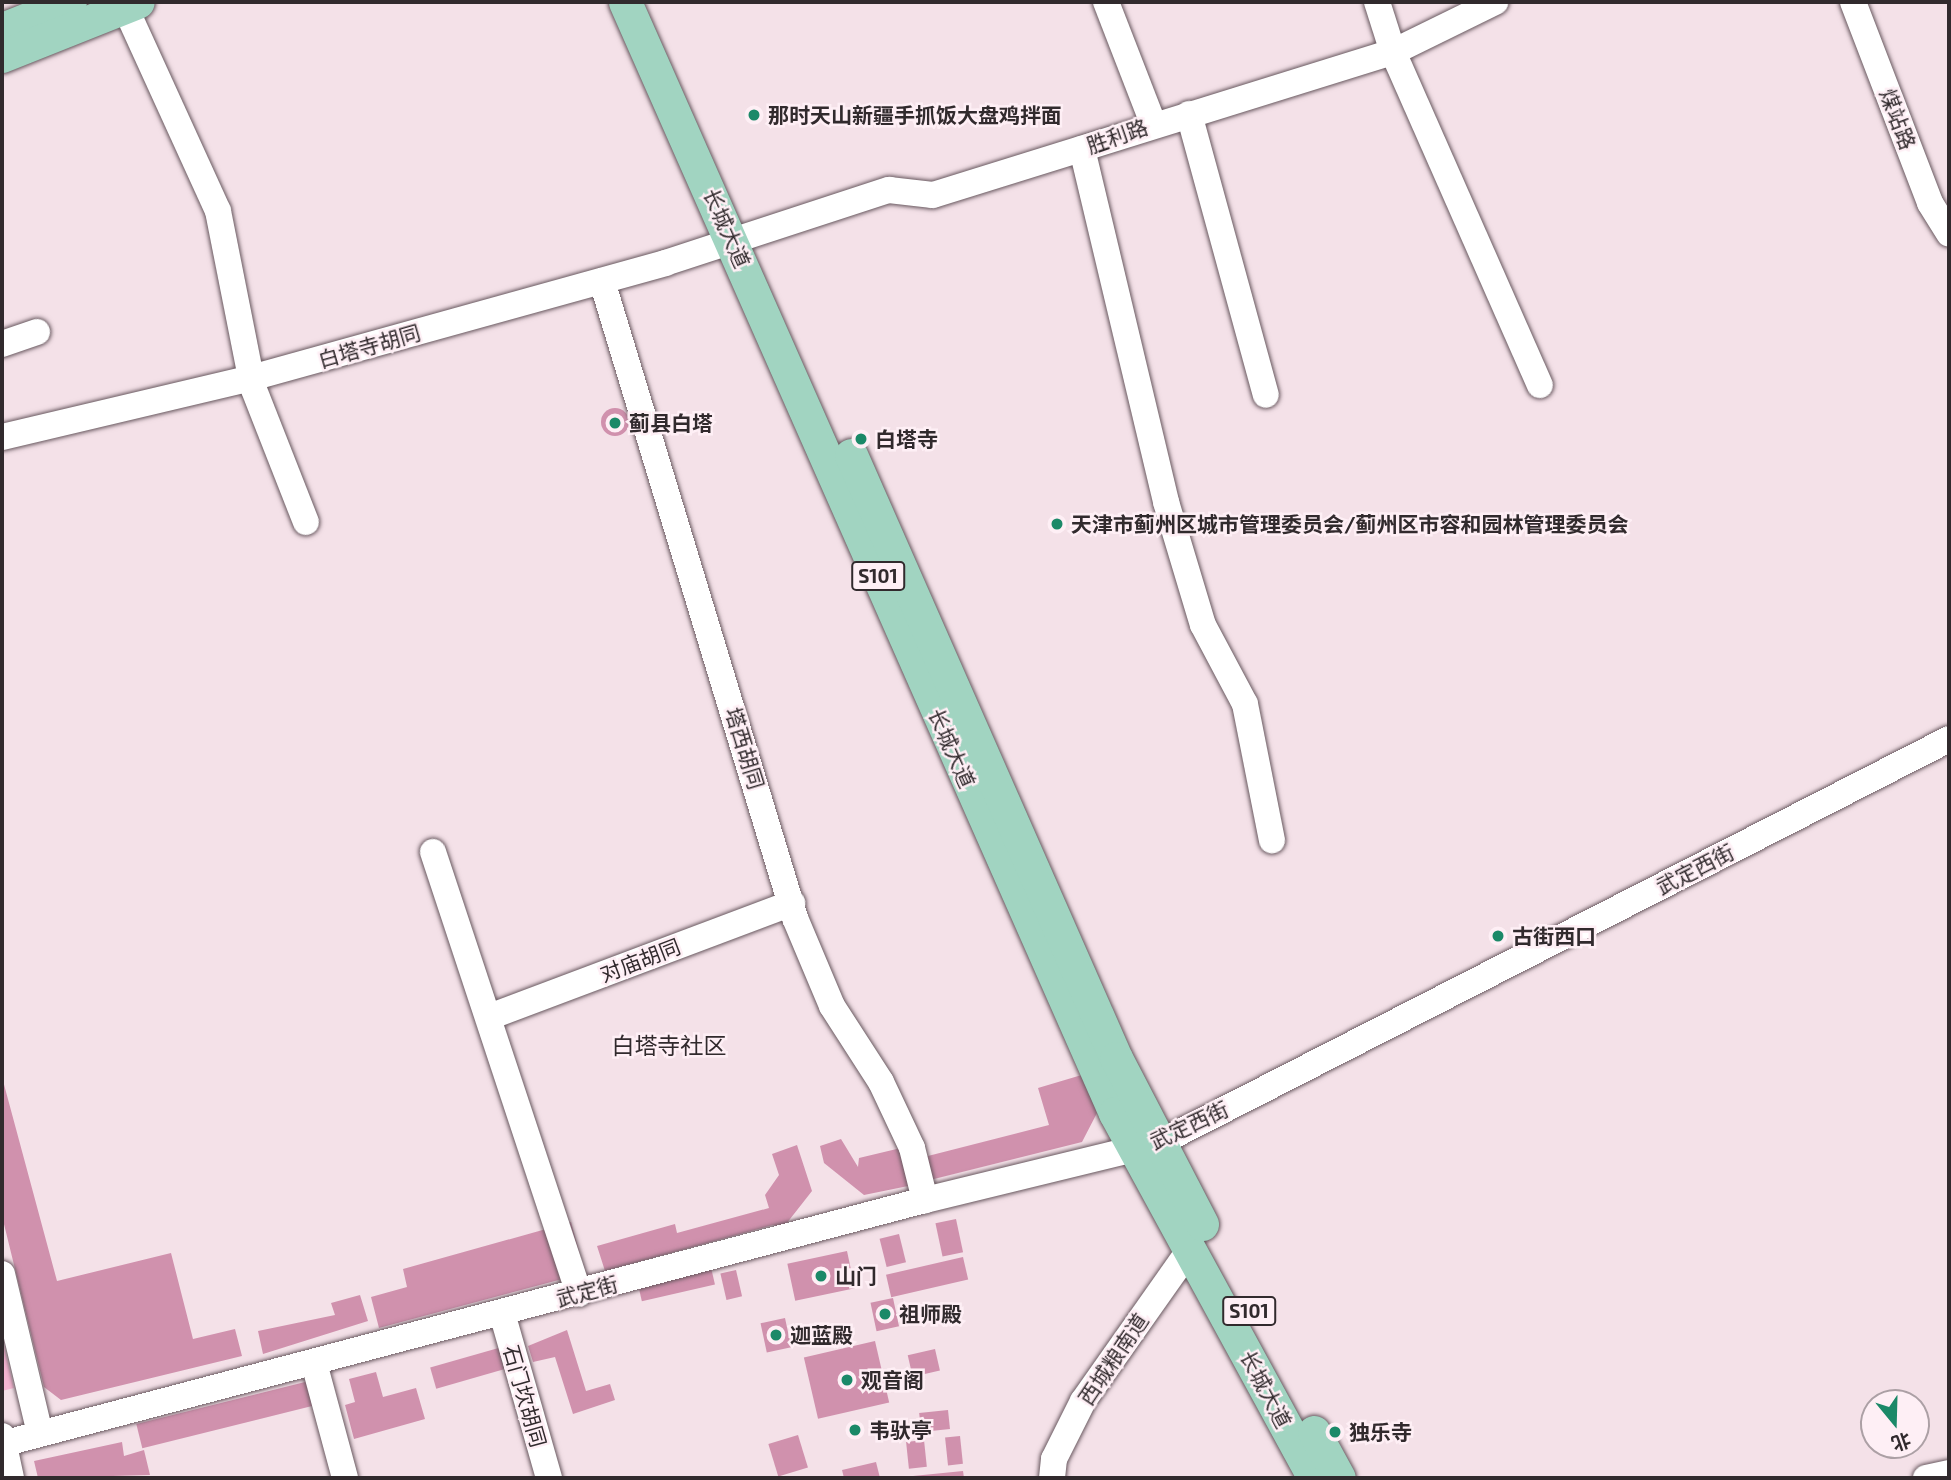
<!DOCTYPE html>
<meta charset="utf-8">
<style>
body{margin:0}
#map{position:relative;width:1951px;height:1480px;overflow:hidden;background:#f4e1e8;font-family:"Exo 2","Noto Sans SC",sans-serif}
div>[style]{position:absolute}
.green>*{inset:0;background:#f5b6d2}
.building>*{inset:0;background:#d091ad;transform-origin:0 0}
.round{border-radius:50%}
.roads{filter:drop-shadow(0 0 2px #68585f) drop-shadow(0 0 2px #68585f)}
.minor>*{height:26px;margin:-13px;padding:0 13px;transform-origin:13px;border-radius:13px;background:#fff}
.major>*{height:33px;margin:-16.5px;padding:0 16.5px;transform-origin:16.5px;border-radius:16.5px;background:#a1d4c1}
.dots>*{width:19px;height:19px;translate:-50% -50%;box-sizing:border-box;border:4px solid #feeff5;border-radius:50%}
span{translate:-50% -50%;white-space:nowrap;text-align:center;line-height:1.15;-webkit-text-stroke:5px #feeff5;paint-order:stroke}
.shield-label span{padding:2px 5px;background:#feeff5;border:2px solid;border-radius:5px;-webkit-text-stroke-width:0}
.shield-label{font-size:19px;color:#312a2d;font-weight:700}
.poi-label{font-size:21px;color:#312a2d;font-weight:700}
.left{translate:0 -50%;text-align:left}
.street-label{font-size:21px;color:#312a2d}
.neighbourhood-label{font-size:23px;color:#312a2d}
.frame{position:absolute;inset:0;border:4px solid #312a2d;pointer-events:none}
.north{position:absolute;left:1860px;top:1389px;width:70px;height:70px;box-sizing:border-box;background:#feeff5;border:2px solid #aca0a5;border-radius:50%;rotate:161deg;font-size:19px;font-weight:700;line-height:28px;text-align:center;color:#312a2d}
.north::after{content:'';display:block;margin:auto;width:24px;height:32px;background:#1b8968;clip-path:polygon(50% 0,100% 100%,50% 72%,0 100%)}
</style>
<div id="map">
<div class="green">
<div style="clip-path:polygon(2px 1338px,14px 1388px,2px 1391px)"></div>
</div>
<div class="building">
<div class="round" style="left:601px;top:408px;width:28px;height:28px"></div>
<div style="clip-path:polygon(1085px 1074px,1097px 1113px,1082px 1142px,930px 1180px,924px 1157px,1049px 1125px,1038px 1088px)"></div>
<div style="clip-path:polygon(2px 1077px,57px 1281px,171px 1253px,193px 1339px,235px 1329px,242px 1356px,61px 1400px,44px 1387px,2px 1216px)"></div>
<div style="clip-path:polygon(841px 1139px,858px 1167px,859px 1158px,905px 1147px,913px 1185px,864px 1195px,824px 1163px,820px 1146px)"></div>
<div style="clip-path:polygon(797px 1145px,812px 1191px,783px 1228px,773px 1225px,605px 1271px,597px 1246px,675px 1224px,677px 1233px,769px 1208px,765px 1195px,779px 1175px,772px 1154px)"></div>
<div style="left:956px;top:1219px;width:34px;height:21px;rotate:78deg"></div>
<div style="clip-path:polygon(571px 1222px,585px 1273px,379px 1328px,371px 1297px,407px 1287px,403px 1269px)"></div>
<div style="left:899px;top:1234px;width:29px;height:20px;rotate:76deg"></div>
<div style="left:847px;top:1251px;width:38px;height:61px;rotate:78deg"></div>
<div style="left:963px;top:1257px;width:23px;height:79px;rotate:77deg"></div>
<div style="left:710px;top:1263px;width:22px;height:75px;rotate:77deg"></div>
<div style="left:736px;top:1270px;width:27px;height:16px;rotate:77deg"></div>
<div style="clip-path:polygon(360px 1295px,368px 1321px,263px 1354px,258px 1331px,335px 1315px,331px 1303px)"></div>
<div style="left:893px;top:1298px;width:29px;height:23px;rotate:78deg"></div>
<div style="left:785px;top:1318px;width:30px;height:25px;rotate:78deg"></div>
<div style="clip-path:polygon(567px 1330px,586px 1391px,610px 1384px,615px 1400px,573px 1414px,555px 1357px,533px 1362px,528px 1346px)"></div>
<div style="left:875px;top:1341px;width:63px;height:73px;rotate:77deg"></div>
<div style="left:509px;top:1345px;width:22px;height:82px;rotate:74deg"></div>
<div style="left:935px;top:1349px;width:22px;height:28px;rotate:77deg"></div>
<div style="clip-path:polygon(376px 1372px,383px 1397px,416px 1388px,425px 1419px,354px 1439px,345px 1405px,355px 1402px,349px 1379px)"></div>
<div style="left:309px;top:1381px;width:25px;height:178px;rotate:76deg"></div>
<div style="left:948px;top:1410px;width:19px;height:29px;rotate:84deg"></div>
<div class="round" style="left:848px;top:1423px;width:14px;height:14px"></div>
<div style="left:798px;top:1435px;width:34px;height:31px;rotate:73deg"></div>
<div style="left:960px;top:1436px;width:28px;height:15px;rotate:84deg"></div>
<div style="left:924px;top:1440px;width:27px;height:18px;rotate:84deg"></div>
<div style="clip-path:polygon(122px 1442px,124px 1456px,144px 1450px,150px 1475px,38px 1478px,34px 1461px)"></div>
<div style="clip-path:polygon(876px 1462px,880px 1478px,844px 1478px,842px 1470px)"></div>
<div style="clip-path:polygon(963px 1471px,964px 1478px,914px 1478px,913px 1476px)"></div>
</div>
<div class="roads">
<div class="minor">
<div style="left:1106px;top:2px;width:130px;rotate:68.8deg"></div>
<div style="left:1377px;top:2px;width:52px;rotate:72.3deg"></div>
<div style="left:1393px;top:52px;width:364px;rotate:66.2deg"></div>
<div style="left:1853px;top:2px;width:215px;rotate:69deg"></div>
<div style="left:1930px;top:203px;width:36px;rotate:58deg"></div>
<div style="left:125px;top:7px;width:224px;rotate:65.5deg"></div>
<div style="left:218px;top:211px;width:179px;rotate:78.8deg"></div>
<div style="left:253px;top:387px;width:145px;rotate:68.6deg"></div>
<div style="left:1189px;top:114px;width:291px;rotate:74.7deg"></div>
<div style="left:1082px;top:149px;width:363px;rotate:76.6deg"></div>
<div style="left:1166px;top:502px;width:128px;rotate:73.3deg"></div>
<div style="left:1203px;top:625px;width:89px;rotate:62deg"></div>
<div style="left:1245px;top:704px;width:139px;rotate:78.8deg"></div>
<div style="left:602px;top:281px;width:666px;rotate:73.14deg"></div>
<div style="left:795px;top:918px;width:95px;rotate:67.2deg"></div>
<div style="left:832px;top:1006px;width:90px;rotate:57.2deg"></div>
<div style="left:881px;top:1082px;width:73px;rotate:64.8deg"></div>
<div style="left:912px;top:1148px;width:54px;rotate:76deg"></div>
<div style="left:2px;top:344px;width:37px;rotate:-19deg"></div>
<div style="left:2px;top:437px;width:256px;rotate:-13.3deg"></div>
<div style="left:251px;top:378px;width:430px;rotate:-15.5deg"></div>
<div style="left:665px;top:263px;width:236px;rotate:-18.1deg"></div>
<div style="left:889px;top:190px;width:44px;rotate:6.5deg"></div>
<div style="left:933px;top:195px;width:482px;rotate:-17.3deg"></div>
<div style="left:1393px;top:52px;width:114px;rotate:-26.1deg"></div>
<div style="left:433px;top:852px;width:465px;rotate:71.7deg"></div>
<div style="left:489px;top:1017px;width:324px;rotate:-20.6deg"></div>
<div style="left:2px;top:1274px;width:164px;rotate:76.6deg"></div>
<div style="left:502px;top:1313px;width:172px;rotate:74.1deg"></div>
<div style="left:314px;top:1363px;width:119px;rotate:74.9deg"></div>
<div style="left:2px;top:1436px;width:43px;rotate:77.9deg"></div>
<div style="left:2px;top:1444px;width:955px;rotate:-14.81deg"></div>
<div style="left:925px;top:1200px;width:241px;rotate:-13.7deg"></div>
<div style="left:1159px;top:1143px;width:887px;rotate:-27.08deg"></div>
<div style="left:1052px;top:1478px;width:19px;rotate:-84deg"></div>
<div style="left:1054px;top:1459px;width:65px;rotate:-63.4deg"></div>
<div style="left:1083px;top:1401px;width:187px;rotate:-54.8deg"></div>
<div style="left:1926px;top:1478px;width:24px;rotate:-12deg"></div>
</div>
<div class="major">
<div style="left:625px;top:2px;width:1214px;rotate:66.2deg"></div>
<div style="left:1115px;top:1113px;width:416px;rotate:61.4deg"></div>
<div style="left:2px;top:29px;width:73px;rotate:-21.7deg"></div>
<div style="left:2px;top:56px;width:146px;rotate:-21.7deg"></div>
<div style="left:851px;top:455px;width:659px;rotate:66.28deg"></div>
<div style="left:1116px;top:1058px;width:187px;rotate:62.6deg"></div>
<div style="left:1314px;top:1432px;width:52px;rotate:61.5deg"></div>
</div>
</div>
<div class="dots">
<div style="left:754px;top:115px;background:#1b8968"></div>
<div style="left:615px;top:423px;background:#1b8968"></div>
<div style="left:861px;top:439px;background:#1b8968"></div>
<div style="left:1057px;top:524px;background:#1b8968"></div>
<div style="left:1498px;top:936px;background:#1b8968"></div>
<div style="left:821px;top:1276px;background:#1b8968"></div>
<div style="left:885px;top:1314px;background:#1b8968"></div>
<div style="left:776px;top:1335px;background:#1b8968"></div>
<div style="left:847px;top:1380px;background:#1b8968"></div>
<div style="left:855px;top:1430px;background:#1b8968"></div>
<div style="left:1335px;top:1432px;background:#1b8968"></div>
</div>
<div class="shield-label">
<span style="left:878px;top:576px">S101</span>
<span style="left:1249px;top:1311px">S101</span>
</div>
<div class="poi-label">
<span class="left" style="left:768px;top:115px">那时天山新疆手抓饭大盘鸡拌面</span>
<span class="left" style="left:629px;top:423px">蓟县白塔</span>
<span class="left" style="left:875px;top:439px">白塔寺</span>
<span class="left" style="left:1071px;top:524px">天津市蓟州区城市管理委员会/蓟州区市容和园林管理委员会</span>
<span class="left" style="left:1512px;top:936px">古街西口</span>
<span class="left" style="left:835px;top:1276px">山门</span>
<span class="left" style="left:899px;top:1314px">祖师殿</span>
<span class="left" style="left:790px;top:1335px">迦蓝殿</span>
<span class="left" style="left:861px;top:1380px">观音阁</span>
<span class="left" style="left:869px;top:1430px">韦驮亭</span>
<span class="left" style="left:1349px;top:1432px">独乐寺</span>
</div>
<div class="street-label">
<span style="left:1898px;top:119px;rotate:69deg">煤站路</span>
<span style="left:1117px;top:136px;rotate:-19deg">胜利路</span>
<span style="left:727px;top:228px;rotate:66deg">长城大道</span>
<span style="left:369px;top:346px;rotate:-16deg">白塔寺胡同</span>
<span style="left:745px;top:748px;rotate:73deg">塔西胡同</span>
<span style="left:952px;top:748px;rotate:66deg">长城大道</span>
<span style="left:1695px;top:869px;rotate:-27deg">武定西街</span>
<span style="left:640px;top:960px;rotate:-21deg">对庙胡同</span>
<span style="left:1189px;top:1125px;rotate:-25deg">武定西街</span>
<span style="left:587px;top:1291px;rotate:-15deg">武定街</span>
<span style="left:1113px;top:1359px;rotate:-56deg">西城粮南道</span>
<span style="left:1266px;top:1389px;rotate:62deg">长城大道</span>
<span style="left:525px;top:1396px;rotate:74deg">石门坎胡同</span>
</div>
<div class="neighbourhood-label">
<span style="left:669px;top:1045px">白塔寺社区</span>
</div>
<div class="frame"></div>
<div class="north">北</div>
</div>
